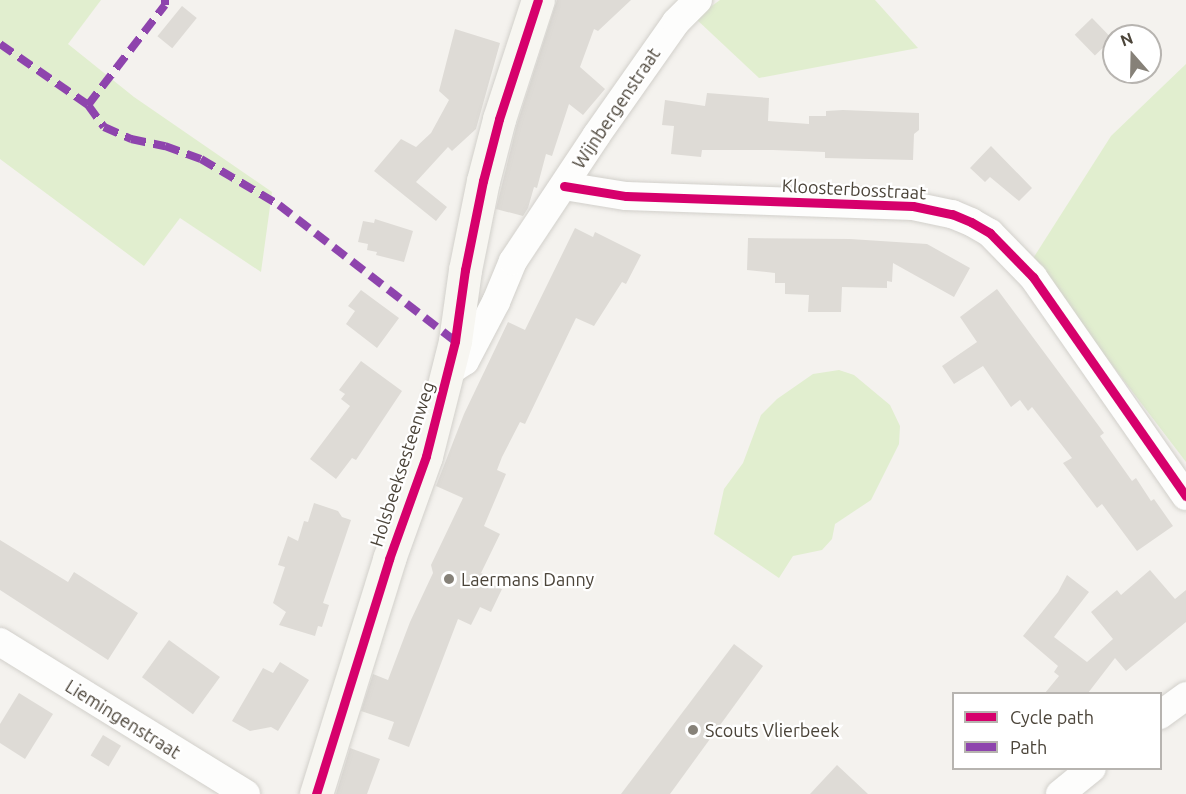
<!DOCTYPE html>
<style>
body{margin:0}
#map{position:relative;width:1186px;height:794px;overflow:hidden;background:#f4f2ee;font-family:Ubuntu,sans-serif}
div>[style]{position:absolute}
.green>*{inset:0;background:#e1eecf}
.building>*{inset:0;background:#dedbd6;transform-origin:0 0}
.roads{filter:drop-shadow(0 0 2px #d2d0cb) drop-shadow(0 0 2px #d2d0cb)}
.street>*{height:28px;margin:-14px;padding:0 14px;transform-origin:14px;border-radius:14px;background:#fdfdfc}
.secondary>*{height:33px;margin:-16.5px;padding:0 16.5px;transform-origin:16.5px;border-radius:16.5px;background:#f7f6f1}
.quiet>*{height:8px;margin-top:-4px;transform-origin:0;background:repeating-linear-gradient(90deg,#8e44ad 0 15px,transparent 0 23px)}
.cycleway>*{height:9px;margin:-4.5px;padding:0 4.5px;transform-origin:4.5px;border-radius:4.5px;background:#d6006c}
.dots>*{width:16px;height:16px;translate:-50% -50%;box-sizing:border-box;border:3px solid #fff;border-radius:50%}
span{translate:-50% -50%;white-space:nowrap;text-align:center;line-height:1.15;-webkit-text-stroke:4.5px #fff;paint-order:stroke}
.street-label{font-size:18px;color:#4b4439}
.poi-label{font-size:18px;color:#4b4439}
.left{translate:0 -50%;text-align:left}
.legend{position:absolute;left:952px;top:692px;width:210px;height:78px;box-sizing:border-box;background:#fff;border:2px solid #b7b4b0;margin:0;padding:8px 10px;list-style:none;font-size:18px;color:#4b4439}
.legend li{display:flex;align-items:center;gap:12px;height:30px}
.legend b{width:30px;border:2px solid #b7b4b0}
.north{position:absolute;left:1102px;top:24px;width:60px;height:60px;box-sizing:border-box;background:#fff;border:2px solid #b7b4b0;border-radius:50%;rotate:340deg;font-size:16px;font-weight:700;line-height:24px;text-align:center;color:#4b4439}
.north::after{content:'';display:block;margin:auto;width:21px;height:27px;background:#868178;clip-path:polygon(50% 0,100% 100%,50% 72%,0 100%)}
</style>
<div id="map">
<div class="green">
<div style="clip-path:polygon(0 0,101px 0,68px 44px,134px 97px,272px 192px,261px 272px,180px 218px,144px 266px,0 159px)"></div>
<div style="clip-path:polygon(720px 0,875px 0,918px 48px,759px 78px,695px 18px)"></div>
<div style="clip-path:polygon(1186px 64px,1186px 462px,1032px 260px,1111px 136px)"></div>
<div style="clip-path:polygon(839px 370px,854px 375px,890px 405px,900px 426px,899px 444px,871px 500px,835px 524px,832px 539px,822px 550px,793px 556px,779px 578px,714px 534px,724px 489px,743px 463px,761px 415px,777px 399px,813px 374px)"></div>
</div>
<div class="building">
<div style="clip-path:polygon(557px 0,631px 0,598px 31px,594px 29px,580px 67px,605px 89px,583px 115px,569px 104px,552px 156px,546px 154px,537px 188px,534px 187px,528px 208px,523px 216px,496px 209px,517px 124px)"></div>
<div style="left:182px;top:6px;width:19px;height:39px;rotate:39deg"></div>
<div style="left:1092px;top:18px;width:29px;height:24px;rotate:46deg"></div>
<div style="clip-path:polygon(455px 29px,500px 43px,476px 129px,452px 151px,448px 147px,416px 182px,447px 207px,436px 221px,374px 171px,401px 139px,416px 147px,431px 133px,449px 100px,439px 91px)"></div>
<div style="clip-path:polygon(707px 93px,769px 98px,768px 121px,809px 124px,809px 116px,826px 116px,826px 111px,843px 110px,919px 113px,919px 130px,914px 134px,913px 160px,825px 158px,825px 152px,773px 150px,702px 150px,701px 157px,671px 154px,674px 126px,662px 125px,665px 100px,705px 106px)"></div>
<div style="clip-path:polygon(991px 146px,1032px 188px,1019px 201px,990px 177px,985px 182px,970px 168px)"></div>
<div style="clip-path:polygon(375px 219px,413px 231px,404px 262px,376px 255px,377px 252px,367px 250px,368px 244px,358px 242px,363px 221px,374px 223px)"></div>
<div style="clip-path:polygon(575px 228px,593px 237px,595px 232px,641px 255px,626px 284px,622px 282px,594px 326px,576px 318px,525px 424px,520px 422px,502px 457px,497px 470px,506px 474px,484px 526px,500px 534px,481px 573px,493px 579px,491px 584px,502px 589px,491px 612px,480px 607px,471px 625px,458px 619px,409px 747px,388px 739px,394px 722px,361px 711px,373px 674px,388px 680px,410px 622px,433px 573px,431px 565px,463px 498px,436px 486px,464px 414px,508px 322px,525px 330px)"></div>
<div style="clip-path:polygon(748px 238px,850px 239px,927px 244px,970px 268px,954px 297px,893px 263px,892px 282px,887px 281px,887px 288px,842px 287px,841px 312px,808px 312px,809px 295px,785px 294px,785px 283px,775px 283px,775px 273px,747px 270px)"></div>
<div style="clip-path:polygon(997px 289px,1104px 433px,1100px 436px,1132px 481px,1136px 478px,1151px 501px,1154px 499px,1173px 526px,1137px 551px,1102px 504px,1097px 508px,1063px 463px,1072px 458px,1032px 407px,1028px 411px,1020px 400px,1011px 407px,983px 366px,954px 384px,942px 366px,977px 342px,960px 317px)"></div>
<div style="clip-path:polygon(361px 290px,399px 318px,377px 348px,346px 324px,355px 311px,348px 306px)"></div>
<div style="clip-path:polygon(361px 361px,402px 391px,356px 460px,352px 458px,336px 479px,310px 459px,350px 406px,341px 399px,345px 394px,339px 390px)"></div>
<div style="clip-path:polygon(314px 503px,338px 511px,342px 517px,351px 520px,323px 603px,329px 605px,322px 627px,318px 626px,315px 636px,279px 625px,286px 612px,273px 603px,285px 567px,278px 565px,288px 536px,298px 541px,304px 521px,308px 522px)"></div>
<div style="clip-path:polygon(0 540px,68px 582px,74px 572px,138px 613px,108px 660px,0 590px)"></div>
<div style="clip-path:polygon(1150px 570px,1175px 599px,1186px 590px,1186px 622px,1126px 671px,1115px 658px,1088px 693px,1045px 693px,1059px 676px,1054px 672px,1058px 666px,1023px 636px,1058px 592px,1067px 575px,1089px 592px,1054px 637px,1087px 662px,1113px 639px,1091px 612px,1117px 590px,1121px 595px)"></div>
<div style="left:169px;top:640px;width:63px;height:46px;rotate:36deg"></div>
<div style="clip-path:polygon(734px 644px,763px 666px,670px 794px,621px 794px)"></div>
<div style="clip-path:polygon(280px 662px,309px 680px,278px 731px,271px 727px,250px 731px,232px 721px,263px 668px,273px 673px)"></div>
<div style="clip-path:polygon(19px 693px,53px 714px,25px 759px,0 743px,0 724px)"></div>
<div style="left:103px;top:735px;width:21px;height:24px;rotate:31deg"></div>
<div style="clip-path:polygon(350px 748px,380px 759px,367px 794px,336px 794px)"></div>
<div style="clip-path:polygon(837px 765px,868px 794px,810px 794px)"></div>
</div>
<div class="roads">
<div class="street">
<div style="left:564px;top:186px;width:63px;rotate:9.2deg"></div>
<div style="left:626px;top:196px;width:287px;rotate:2deg"></div>
<div style="left:913px;top:206px;width:40px;rotate:12deg"></div>
<div style="left:952px;top:214px;width:21px;rotate:23deg"></div>
<div style="left:971px;top:222px;width:22px;rotate:30deg"></div>
<div style="left:990px;top:233px;width:62px;rotate:45.7deg"></div>
<div style="left:1033px;top:277px;width:267px;rotate:55.1deg"></div>
<div style="left:448px;top:372px;width:20px;rotate:-33deg"></div>
<div style="left:465px;top:361px;width:67px;rotate:-62.3deg"></div>
<div style="left:496px;top:302px;width:44px;rotate:-67.5deg"></div>
<div style="left:513px;top:261px;width:150px;rotate:-56.4deg"></div>
<div style="left:596px;top:136px;width:139px;rotate:-54.9deg"></div>
<div style="left:676px;top:22px;width:31px;rotate:-45deg"></div>
<div style="left:0;top:642px;width:289px;rotate:31.7deg"></div>
<div style="left:1160px;top:715px;width:32px;rotate:-36deg"></div>
<div style="left:1060px;top:794px;width:41px;rotate:-39.1deg"></div>
</div>
<div class="secondary">
<div style="left:316px;top:794px;width:246px;rotate:-72.7deg"></div>
<div style="left:389px;top:559px;width:109px;rotate:-70.2deg"></div>
<div style="left:426px;top:456px;width:119px;rotate:-75.8deg"></div>
<div style="left:455px;top:341px;width:72px;rotate:-82deg"></div>
<div style="left:465px;top:270px;width:91px;rotate:-78.6deg"></div>
<div style="left:483px;top:181px;width:64px;rotate:-75.5deg"></div>
<div style="left:499px;top:119px;width:125px;rotate:-71.9deg"></div>
</div>
</div>
<div class="quiet">
<div style="left:0;top:44px;width:107px;rotate:34.7deg"></div>
<div style="left:88px;top:105px;width:126px;rotate:-52.4deg"></div>
<div style="left:165px;top:5px;width:5px;rotate:-90deg"></div>
<div style="left:88px;top:105px;width:27px;rotate:54deg"></div>
<div style="left:104px;top:127px;width:30px;rotate:24deg"></div>
<div style="left:131px;top:139px;width:35px;rotate:12deg"></div>
<div style="left:165px;top:146px;width:38px;rotate:20deg"></div>
<div style="left:201px;top:159px;width:91px;rotate:30.5deg"></div>
<div style="left:279px;top:205px;width:222px;rotate:37.7deg"></div>
</div>
<div class="cycleway">
<div style="left:564px;top:186px;width:63px;rotate:9.2deg"></div>
<div style="left:626px;top:196px;width:287px;rotate:2deg"></div>
<div style="left:913px;top:206px;width:40px;rotate:12deg"></div>
<div style="left:952px;top:214px;width:21px;rotate:23deg"></div>
<div style="left:971px;top:222px;width:22px;rotate:30deg"></div>
<div style="left:990px;top:233px;width:62px;rotate:45.7deg"></div>
<div style="left:1033px;top:277px;width:267px;rotate:55.1deg"></div>
<div style="left:316px;top:794px;width:246px;rotate:-72.7deg"></div>
<div style="left:389px;top:559px;width:109px;rotate:-70.2deg"></div>
<div style="left:426px;top:456px;width:119px;rotate:-75.8deg"></div>
<div style="left:455px;top:341px;width:72px;rotate:-82deg"></div>
<div style="left:465px;top:270px;width:91px;rotate:-78.6deg"></div>
<div style="left:483px;top:181px;width:64px;rotate:-75.5deg"></div>
<div style="left:499px;top:119px;width:125px;rotate:-71.9deg"></div>
</div>
<div class="dots">
<div style="left:449px;top:579px;background:#868178"></div>
<div style="left:693px;top:730px;background:#868178"></div>
</div>
<div class="street-label">
<span style="left:616px;top:108px;rotate:-56deg">Wijnbergenstraat</span>
<span style="left:854px;top:189px;rotate:3deg">Kloosterbosstraat</span>
<span style="left:402px;top:464px;rotate:-72deg">Holsbeeksesteenweg</span>
<span style="left:123px;top:719px;rotate:32deg">Liemingenstraat</span>
</div>
<div class="poi-label">
<span class="left" style="left:461px;top:579px">Laermans Danny</span>
<span class="left" style="left:705px;top:730px">Scouts Vlierbeek</span>
</div>
<ul class="legend">
<li><b style="height:8px;background:#d6006c"></b>Cycle path</li>
<li><b style="height:8px;background:#8e44ad"></b>Path</li>
</ul>
<div class="north">N</div>
</div>
